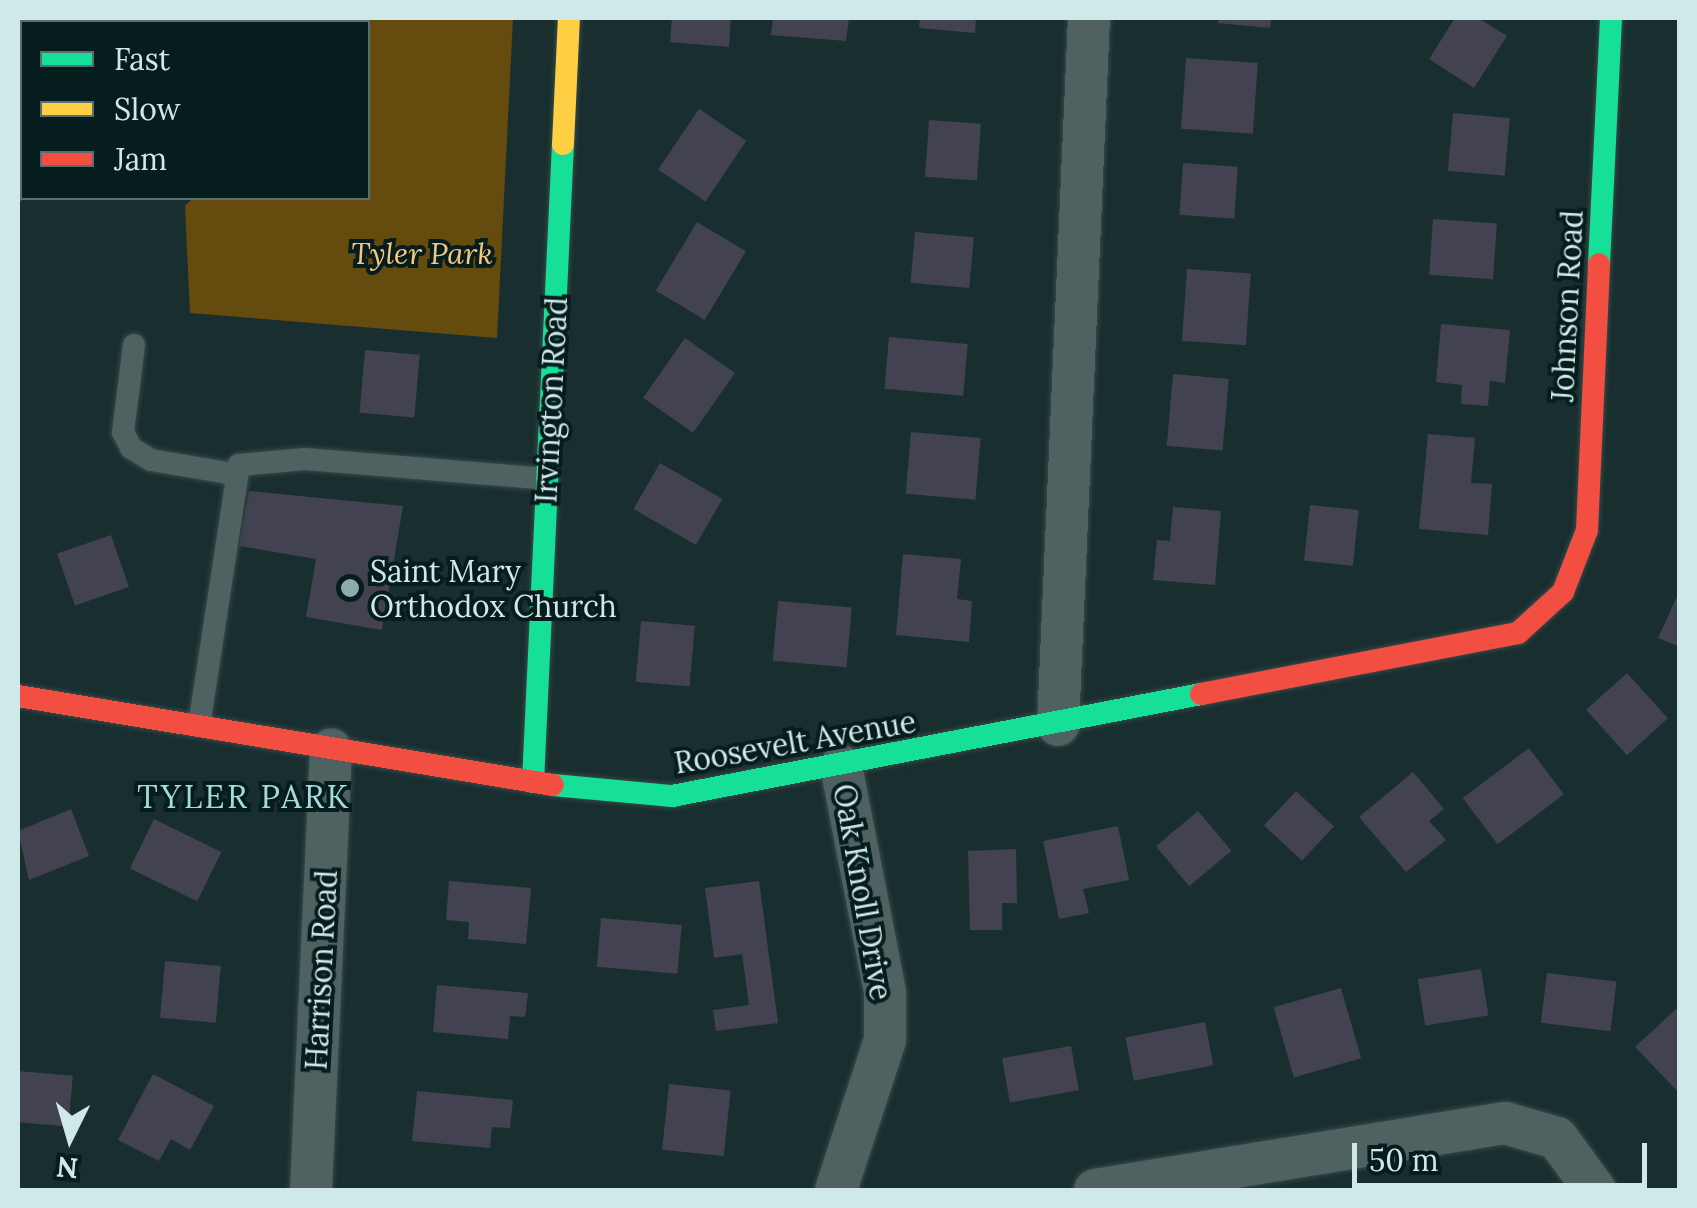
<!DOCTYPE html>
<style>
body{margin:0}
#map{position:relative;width:1697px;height:1208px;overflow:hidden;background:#192f2f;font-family:Lora,serif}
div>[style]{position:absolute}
.green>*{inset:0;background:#664b0e}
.building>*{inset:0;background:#424250;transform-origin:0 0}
.path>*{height:6px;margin-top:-3px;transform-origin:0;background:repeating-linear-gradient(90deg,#556565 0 2.5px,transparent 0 10.5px)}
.roads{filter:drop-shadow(0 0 2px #384949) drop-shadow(0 0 2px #384949)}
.lane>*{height:22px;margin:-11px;padding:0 11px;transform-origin:11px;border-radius:11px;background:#4f6161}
.street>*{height:42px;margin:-21px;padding:0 21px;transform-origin:21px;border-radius:21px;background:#4f6161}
.fast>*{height:22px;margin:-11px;padding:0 11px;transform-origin:11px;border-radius:11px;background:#16e098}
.slow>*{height:22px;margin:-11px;padding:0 11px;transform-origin:11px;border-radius:11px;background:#ffcf43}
.jam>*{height:22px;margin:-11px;padding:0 11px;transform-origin:11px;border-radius:11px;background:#f24e42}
.dots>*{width:28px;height:28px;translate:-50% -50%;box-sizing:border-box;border:5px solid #071d1d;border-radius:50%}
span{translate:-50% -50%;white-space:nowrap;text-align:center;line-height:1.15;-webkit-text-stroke:8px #071d1d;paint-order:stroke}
.park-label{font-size:30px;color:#f5c780;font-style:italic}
.street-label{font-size:30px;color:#cfe9e9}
.poi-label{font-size:30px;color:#cfe9e9}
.left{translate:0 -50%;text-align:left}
.neighbourhood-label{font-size:32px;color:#a5dadb;letter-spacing:2.5px}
.frame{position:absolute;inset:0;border:20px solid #cfe9e9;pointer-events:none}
.legend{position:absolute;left:20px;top:20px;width:350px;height:180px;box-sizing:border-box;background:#071d1d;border:2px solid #576f6f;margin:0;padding:12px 18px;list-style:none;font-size:30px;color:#cfe9e9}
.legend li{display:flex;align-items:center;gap:20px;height:50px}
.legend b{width:50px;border:2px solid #576f6f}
.north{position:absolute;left:20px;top:1088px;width:100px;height:100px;-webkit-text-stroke:8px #071d1d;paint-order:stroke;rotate:185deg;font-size:28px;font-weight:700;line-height:40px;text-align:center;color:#cfe9e9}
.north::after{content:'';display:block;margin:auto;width:35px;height:45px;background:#cfe9e9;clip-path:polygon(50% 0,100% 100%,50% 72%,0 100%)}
.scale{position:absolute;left:1352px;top:1143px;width:295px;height:45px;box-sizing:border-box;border:5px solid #cfe9e9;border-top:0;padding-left:12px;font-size:30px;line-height:35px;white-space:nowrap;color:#cfe9e9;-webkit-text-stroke:8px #071d1d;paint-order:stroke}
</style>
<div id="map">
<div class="green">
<div style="clip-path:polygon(175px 18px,513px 18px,497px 338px,190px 313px,185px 206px,193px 198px,368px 198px,368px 22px)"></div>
</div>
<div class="building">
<div style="clip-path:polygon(672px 18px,731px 18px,729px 47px,670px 42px)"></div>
<div style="clip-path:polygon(773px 18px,849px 18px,846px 41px,771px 35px)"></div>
<div style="clip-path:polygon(920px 18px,976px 18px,975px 33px,919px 28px)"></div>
<div style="clip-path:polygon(1219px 18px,1271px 18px,1270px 28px,1218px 23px)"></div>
<div style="clip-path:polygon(1455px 18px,1478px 18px,1507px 36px,1474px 88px,1429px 59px)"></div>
<div style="left:1186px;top:58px;width:72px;height:71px;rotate:4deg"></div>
<div style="left:699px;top:109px;width:57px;height:73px;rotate:34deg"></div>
<div style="left:1453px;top:113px;width:57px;height:58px;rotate:5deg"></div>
<div style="left:929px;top:120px;width:52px;height:57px;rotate:4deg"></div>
<div style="left:18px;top:148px;width:4px;height:53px"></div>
<div style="left:1183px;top:163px;width:55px;height:52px;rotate:4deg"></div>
<div style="left:1433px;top:219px;width:64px;height:56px;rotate:4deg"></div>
<div style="left:697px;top:222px;width:57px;height:80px;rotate:31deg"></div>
<div style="left:915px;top:232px;width:59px;height:51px;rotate:5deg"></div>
<div style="left:1187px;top:269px;width:64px;height:72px;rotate:4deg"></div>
<div style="clip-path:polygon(1441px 324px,1510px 330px,1505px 383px,1490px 381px,1488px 406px,1461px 404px,1462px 385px,1436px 382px)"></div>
<div style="left:889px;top:337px;width:79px;height:52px;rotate:5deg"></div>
<div style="left:685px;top:338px;width:61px;height:73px;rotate:35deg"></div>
<div style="left:365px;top:350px;width:55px;height:63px;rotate:5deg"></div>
<div style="left:1173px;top:374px;width:56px;height:72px;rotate:5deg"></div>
<div style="left:911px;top:432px;width:70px;height:62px;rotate:5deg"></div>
<div style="clip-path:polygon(1428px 434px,1475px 438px,1471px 483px,1492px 484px,1488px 535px,1419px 529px)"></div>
<div style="left:660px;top:463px;width:72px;height:53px;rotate:30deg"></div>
<div style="clip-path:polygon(249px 491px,403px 506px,382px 630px,306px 617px,316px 559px,239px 546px)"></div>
<div style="left:1310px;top:505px;width:49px;height:56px;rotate:6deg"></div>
<div style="clip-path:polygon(1173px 507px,1221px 511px,1215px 585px,1153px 580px,1157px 540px,1170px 541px)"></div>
<div style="left:111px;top:535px;width:55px;height:57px;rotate:71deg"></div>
<div style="clip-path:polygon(903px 554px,961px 559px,957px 599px,972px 601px,969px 642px,896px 635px)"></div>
<div style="clip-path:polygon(1680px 590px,1680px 647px,1658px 638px)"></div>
<div style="left:778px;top:601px;width:74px;height:60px;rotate:5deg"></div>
<div style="left:641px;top:621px;width:54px;height:61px;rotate:5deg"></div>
<div style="left:1627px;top:673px;width:61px;height:55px;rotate:48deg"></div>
<div style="left:1529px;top:748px;width:58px;height:83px;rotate:53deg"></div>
<div style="clip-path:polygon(1413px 772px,1444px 809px,1429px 821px,1446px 840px,1406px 872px,1359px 817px)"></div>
<div style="left:1296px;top:791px;width:52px;height:47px;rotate:43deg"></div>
<div style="clip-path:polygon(71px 809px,89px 856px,29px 880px,18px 831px)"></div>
<div style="left:1198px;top:811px;width:52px;height:55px;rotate:50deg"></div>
<div style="left:154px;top:819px;width:75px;height:55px;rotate:26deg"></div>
<div style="clip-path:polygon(1118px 826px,1129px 880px,1083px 889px,1089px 913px,1059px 919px,1043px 841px)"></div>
<div style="clip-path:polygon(1016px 849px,1017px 903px,1002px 903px,1002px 930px,970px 930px,968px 851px)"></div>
<div style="clip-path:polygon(449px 881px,531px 888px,526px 944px,468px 939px,469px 922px,446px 920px)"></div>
<div style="clip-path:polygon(759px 881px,778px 1023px,716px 1031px,713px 1010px,749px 1005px,742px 954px,714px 958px,705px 888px)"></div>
<div style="left:601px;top:918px;width:81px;height:49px;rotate:5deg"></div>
<div style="left:165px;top:961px;width:56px;height:57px;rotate:5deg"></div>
<div style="left:1481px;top:969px;width:47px;height:64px;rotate:81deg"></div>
<div style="left:1547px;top:973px;width:70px;height:50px;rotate:7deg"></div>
<div style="clip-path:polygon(437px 985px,528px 993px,525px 1017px,510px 1016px,508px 1039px,433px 1032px)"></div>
<div style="left:1341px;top:988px;width:73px;height:70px;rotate:74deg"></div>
<div style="clip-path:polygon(1676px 1009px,1680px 1012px,1680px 1094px,1635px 1047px)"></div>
<div style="left:1205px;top:1022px;width:44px;height:81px;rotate:79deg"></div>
<div style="left:1071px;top:1046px;width:45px;height:70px;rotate:80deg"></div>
<div style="left:18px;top:1071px;width:55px;height:51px;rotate:5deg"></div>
<div style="clip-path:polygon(153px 1074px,214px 1106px,190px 1150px,171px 1139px,159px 1161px,118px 1140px)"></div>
<div style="left:669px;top:1084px;width:62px;height:66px;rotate:6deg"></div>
<div style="clip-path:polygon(417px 1091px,513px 1100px,510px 1128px,492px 1127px,490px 1148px,412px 1141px)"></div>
</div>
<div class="path">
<div style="left:179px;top:22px;width:19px;rotate:-12deg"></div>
</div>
<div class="roads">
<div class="lane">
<div style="left:134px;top:345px;width:88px;rotate:97.2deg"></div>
<div style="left:123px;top:432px;width:18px;rotate:63deg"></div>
<div style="left:131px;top:448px;width:23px;rotate:31deg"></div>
<div style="left:151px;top:460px;width:84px;rotate:9.6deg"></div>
<div style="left:199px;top:726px;width:264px;rotate:-81.3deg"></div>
<div style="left:239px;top:465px;width:66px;rotate:-5.2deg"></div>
<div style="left:305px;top:459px;width:243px;rotate:4.7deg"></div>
</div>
<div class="street">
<div style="left:54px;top:22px;width:43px;rotate:-2.7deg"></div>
<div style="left:18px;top:28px;width:4px;rotate:-14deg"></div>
<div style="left:1058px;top:725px;width:708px;rotate:-87.49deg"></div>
<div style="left:311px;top:1190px;width:441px;rotate:-87.4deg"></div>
<div style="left:836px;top:1190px;width:158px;rotate:-71.9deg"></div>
<div style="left:885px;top:1040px;width:48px;rotate:-90deg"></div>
<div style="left:885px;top:992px;width:230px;rotate:-101deg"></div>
<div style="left:1095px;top:1190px;width:415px;rotate:-9.3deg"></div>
<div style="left:1505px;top:1123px;width:54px;rotate:16.1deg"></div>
<div style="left:1557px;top:1138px;width:64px;rotate:53.8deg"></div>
</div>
<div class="fast">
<div style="left:1599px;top:264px;width:246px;rotate:-87.2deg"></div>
<div style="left:533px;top:782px;width:639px;rotate:-87.31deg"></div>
<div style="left:553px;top:785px;width:120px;rotate:5.3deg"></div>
<div style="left:672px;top:796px;width:539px;rotate:-10.91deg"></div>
</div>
<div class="slow">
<div style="left:563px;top:144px;width:126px;rotate:-87.3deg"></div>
</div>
<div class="jam">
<div style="left:1201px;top:694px;width:323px;rotate:-10.9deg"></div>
<div style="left:1518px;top:633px;width:61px;rotate:-42.3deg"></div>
<div style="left:1563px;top:592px;width:66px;rotate:-68.8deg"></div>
<div style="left:1587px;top:530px;width:266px;rotate:-87.4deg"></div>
<div style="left:18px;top:696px;width:542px;rotate:9.44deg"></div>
</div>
</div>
<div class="dots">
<div style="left:350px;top:588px;background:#8fa8a8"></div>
</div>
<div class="park-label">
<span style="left:422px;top:253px">Tyler Park</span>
</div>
<div class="street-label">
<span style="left:1567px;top:306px;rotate:-87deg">Johnson Road</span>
<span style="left:551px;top:400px;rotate:-87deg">Irvington Road</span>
<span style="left:795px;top:742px;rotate:-10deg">Roosevelt Avenue</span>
<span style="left:863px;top:892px;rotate:80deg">Oak Knoll Drive</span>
<span style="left:321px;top:970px;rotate:-87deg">Harrison Road</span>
</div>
<div class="poi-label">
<span class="left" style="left:370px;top:588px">Saint Mary<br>Orthodox Church</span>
</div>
<div class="neighbourhood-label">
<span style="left:244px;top:797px">TYLER PARK</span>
</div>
<div class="frame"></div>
<ul class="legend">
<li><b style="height:12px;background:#16e098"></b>Fast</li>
<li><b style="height:12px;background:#ffcf43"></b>Slow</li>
<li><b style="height:12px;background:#f24e42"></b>Jam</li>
</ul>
<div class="north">N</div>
<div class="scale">50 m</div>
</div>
